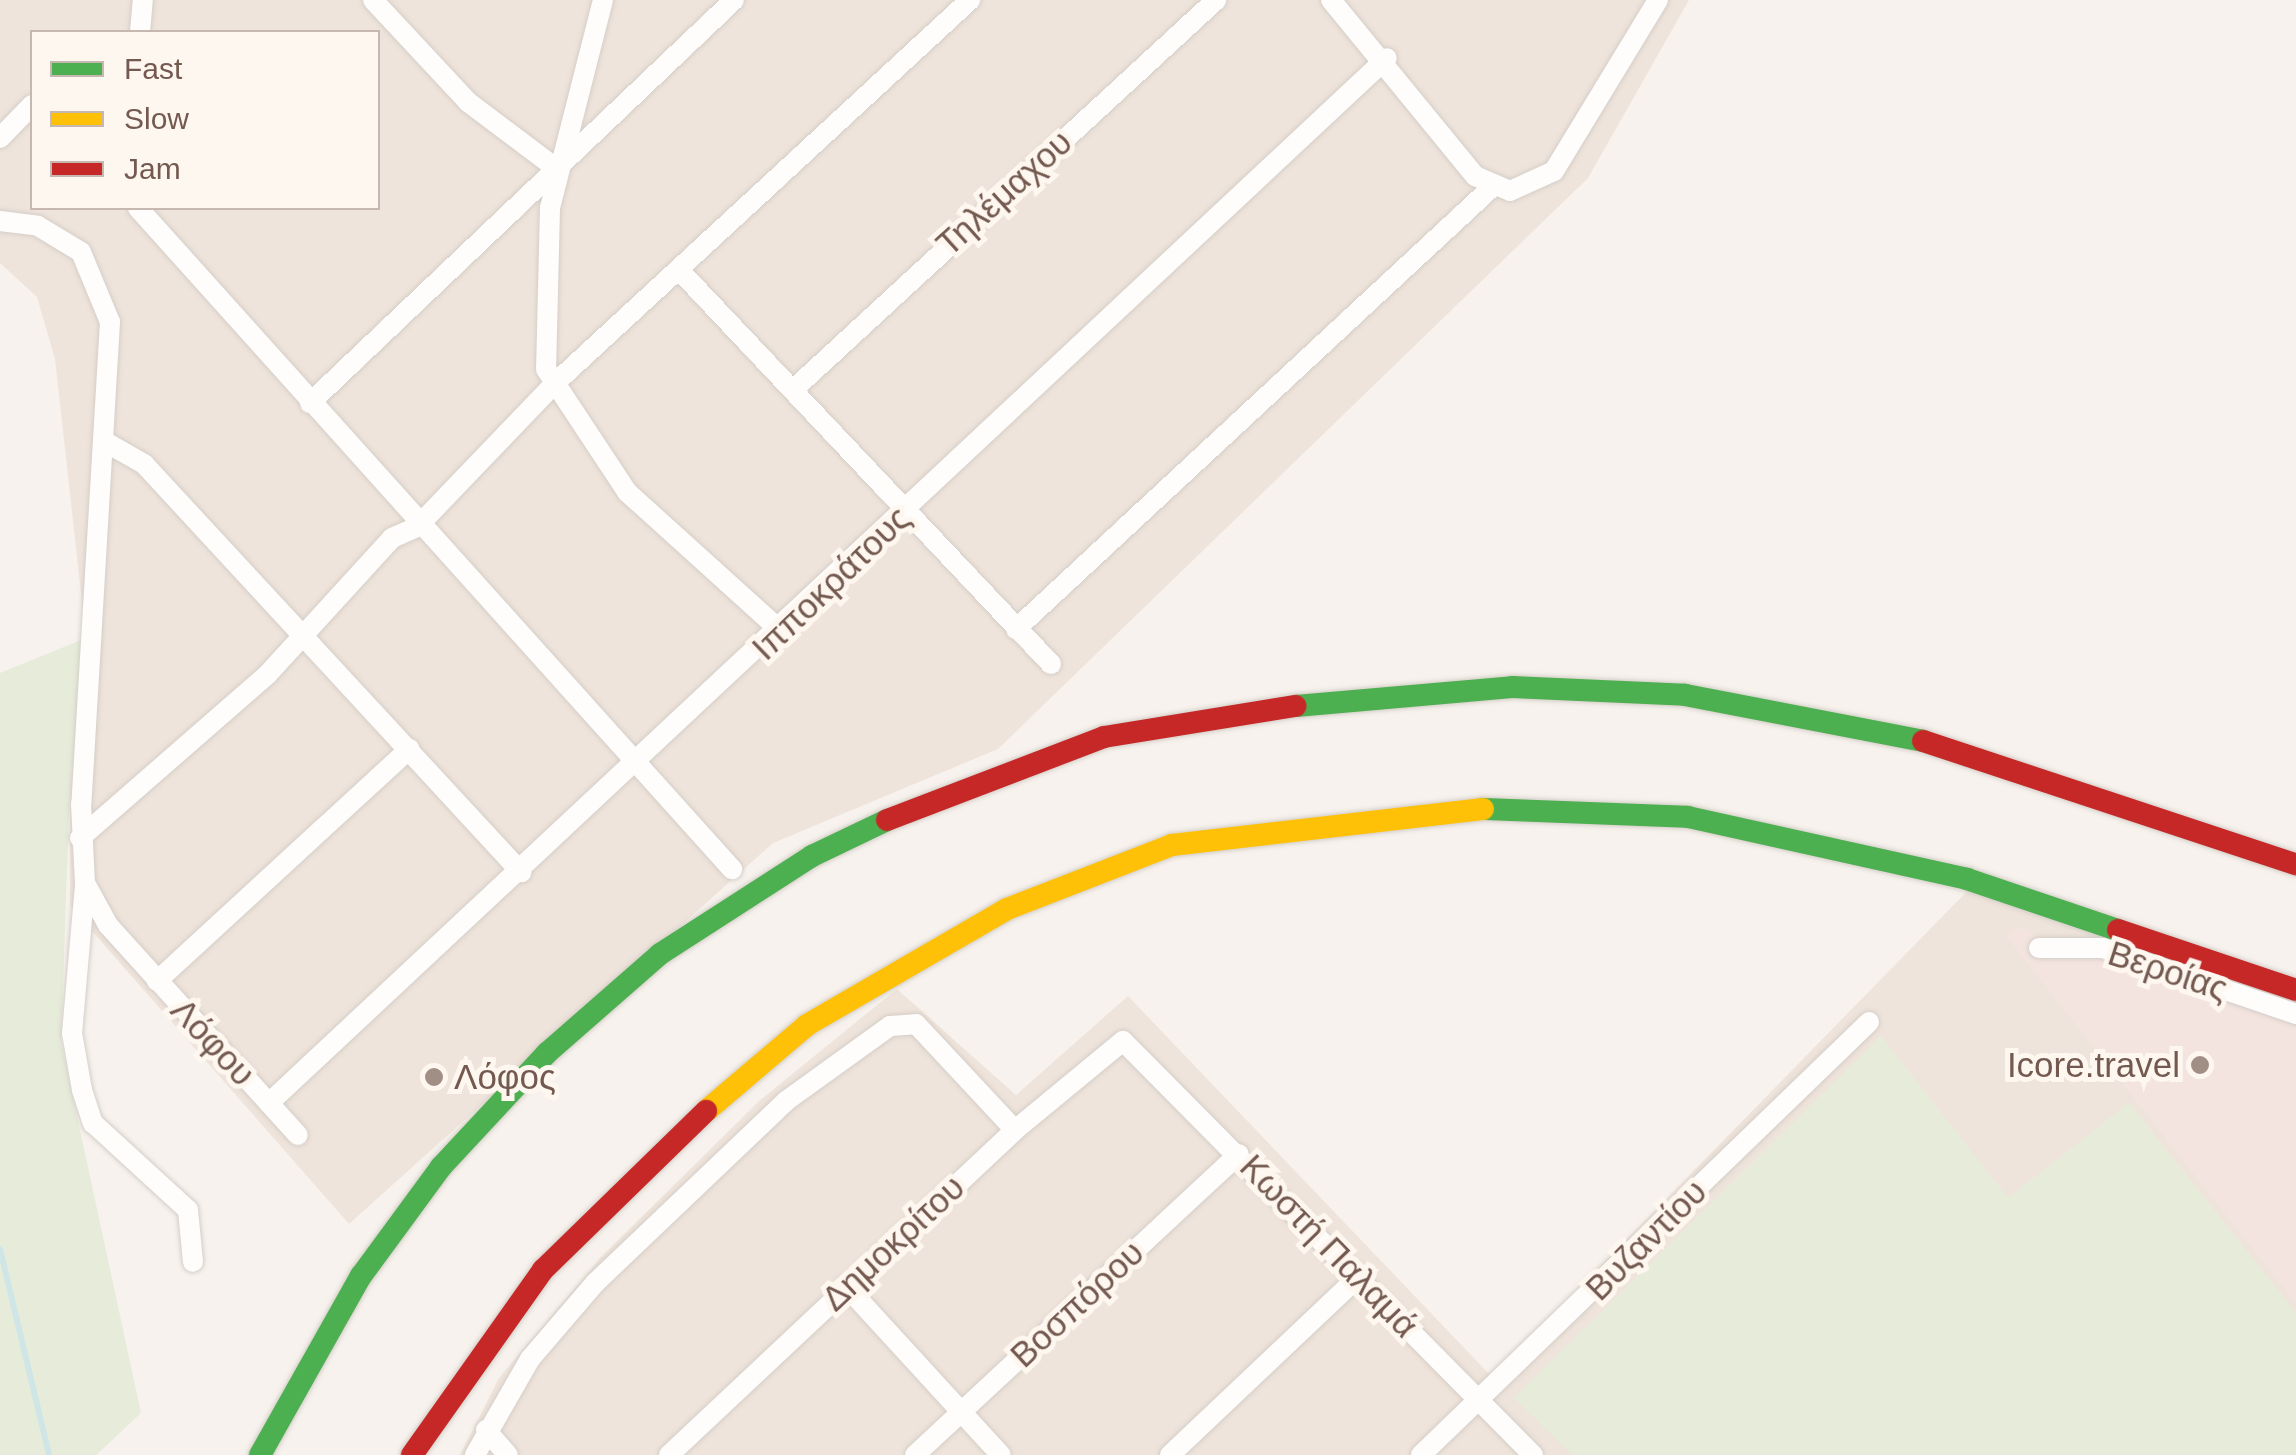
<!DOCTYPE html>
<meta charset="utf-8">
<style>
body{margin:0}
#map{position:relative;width:2296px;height:1455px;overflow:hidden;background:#f7f2ed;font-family:Helvetica,sans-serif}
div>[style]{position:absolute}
.residential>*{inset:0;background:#efe4db}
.commercial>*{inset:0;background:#f4e4df}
.green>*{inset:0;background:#e6ecd9}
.stream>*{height:6px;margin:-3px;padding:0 3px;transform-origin:3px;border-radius:3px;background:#d0e6e6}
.roads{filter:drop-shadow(0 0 2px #d4cec8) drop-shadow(0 0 2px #d4cec8)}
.street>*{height:20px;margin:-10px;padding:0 10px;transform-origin:10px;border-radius:10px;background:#fefdfc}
.fast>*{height:22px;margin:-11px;padding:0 11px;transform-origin:11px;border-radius:11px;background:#4caf50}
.slow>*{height:22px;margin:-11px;padding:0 11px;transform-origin:11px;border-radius:11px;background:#ffc107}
.jam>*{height:22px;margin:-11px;padding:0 11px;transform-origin:11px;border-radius:11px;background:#c62828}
.dots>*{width:28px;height:28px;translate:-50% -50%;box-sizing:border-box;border:5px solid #fef7f0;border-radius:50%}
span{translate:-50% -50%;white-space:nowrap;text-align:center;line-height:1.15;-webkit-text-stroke:10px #fef7f0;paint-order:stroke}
.street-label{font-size:35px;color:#73594f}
.poi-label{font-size:35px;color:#73594f}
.right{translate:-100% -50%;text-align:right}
.left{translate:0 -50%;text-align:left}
.legend{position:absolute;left:30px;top:30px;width:350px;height:180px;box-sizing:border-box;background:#fef7f0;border:2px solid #c6b8b0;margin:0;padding:12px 18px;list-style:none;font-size:30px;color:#73594f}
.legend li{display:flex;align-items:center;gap:20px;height:50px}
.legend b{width:50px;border:2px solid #c6b8b0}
</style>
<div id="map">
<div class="residential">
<div style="clip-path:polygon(evenodd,0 0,1689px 0,1588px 178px,998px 749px,773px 843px,349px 1224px,70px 906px,70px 784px,86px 638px,55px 359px,37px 297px,0 263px,0 0,32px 32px,378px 32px,378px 208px,32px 208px,32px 32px)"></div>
<div style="clip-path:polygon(1978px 880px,2296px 991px,2296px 1455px,460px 1455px,499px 1378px,601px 1257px,760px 1100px,897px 989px,1016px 1095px,1128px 996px,1492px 1377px)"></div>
</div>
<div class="commercial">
<div style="clip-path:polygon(2015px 927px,2296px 1021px,2296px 1303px,2007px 937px)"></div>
</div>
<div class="green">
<div style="clip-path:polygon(86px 638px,70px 784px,61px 1042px,141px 1413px,96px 1455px,0 1455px,0 673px)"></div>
<div style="clip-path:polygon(1881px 1036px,2008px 1198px,2129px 1103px,2296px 1313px,2296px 1455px,1572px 1455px,1514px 1398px)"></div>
</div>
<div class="stream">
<div style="left:0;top:1249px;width:212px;rotate:76.6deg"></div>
</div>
<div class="roads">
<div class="street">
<div style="left:373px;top:0;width:139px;rotate:47deg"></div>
<div style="left:468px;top:102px;width:111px;rotate:37deg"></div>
<div style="left:603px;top:0;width:215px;rotate:104.3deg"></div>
<div style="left:550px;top:208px;width:161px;rotate:91.4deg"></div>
<div style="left:546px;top:369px;width:147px;rotate:56.6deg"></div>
<div style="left:627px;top:492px;width:207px;rotate:42.1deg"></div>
<div style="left:1331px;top:0;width:227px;rotate:50.7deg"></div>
<div style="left:1475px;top:176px;width:38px;rotate:23deg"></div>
<div style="left:1510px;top:191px;width:48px;rotate:-24.4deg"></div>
<div style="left:1554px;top:171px;width:200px;rotate:-58.7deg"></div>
<div style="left:140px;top:32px;width:32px;rotate:-85deg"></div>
<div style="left:0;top:138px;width:46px;rotate:-45.9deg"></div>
<div style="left:138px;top:208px;width:889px;rotate:48.06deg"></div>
<div style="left:0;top:221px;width:38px;rotate:7deg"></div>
<div style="left:38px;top:226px;width:50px;rotate:31.2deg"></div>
<div style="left:81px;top:252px;width:76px;rotate:67.5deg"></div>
<div style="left:110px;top:322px;width:483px;rotate:93.4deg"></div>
<div style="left:81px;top:804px;width:79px;rotate:87.1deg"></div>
<div style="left:85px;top:883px;width:48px;rotate:61.3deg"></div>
<div style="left:108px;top:925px;width:283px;rotate:47.9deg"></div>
<div style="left:681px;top:272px;width:539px;rotate:46.65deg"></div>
<div style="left:795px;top:388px;width:573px;rotate:-42.66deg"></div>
<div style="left:310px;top:403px;width:585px;rotate:-43.55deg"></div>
<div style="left:107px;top:443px;width:43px;rotate:29.6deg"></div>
<div style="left:144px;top:464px;width:556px;rotate:47.26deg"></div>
<div style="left:417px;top:527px;width:197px;rotate:-46.2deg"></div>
<div style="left:553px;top:385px;width:568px;rotate:-42.72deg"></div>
<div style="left:1016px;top:629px;width:647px;rotate:-42.87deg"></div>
<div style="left:80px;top:838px;width:248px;rotate:-41.1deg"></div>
<div style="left:267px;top:675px;width:185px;rotate:-47.6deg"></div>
<div style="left:392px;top:538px;width:27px;rotate:-24deg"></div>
<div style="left:85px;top:885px;width:149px;rotate:95deg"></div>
<div style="left:72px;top:1033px;width:58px;rotate:80deg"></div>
<div style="left:82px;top:1090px;width:35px;rotate:72deg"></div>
<div style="left:93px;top:1123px;width:129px;rotate:42.5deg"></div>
<div style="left:188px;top:1210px;width:52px;rotate:84.5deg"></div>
<div style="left:2039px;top:948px;width:64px"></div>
<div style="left:2103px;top:948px;width:204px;rotate:18.9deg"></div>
<div style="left:157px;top:981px;width:343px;rotate:-42.6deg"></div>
<div style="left:269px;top:1103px;width:1530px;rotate:-43.07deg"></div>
<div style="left:846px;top:1286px;width:229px;rotate:47.5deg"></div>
<div style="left:486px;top:1430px;width:33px;rotate:49deg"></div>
<div style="left:475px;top:1455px;width:111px;rotate:-60.2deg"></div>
<div style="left:530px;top:1359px;width:101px;rotate:-49.4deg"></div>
<div style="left:596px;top:1282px;width:262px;rotate:-43.6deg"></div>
<div style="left:786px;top:1101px;width:128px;rotate:-35.8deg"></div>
<div style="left:890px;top:1026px;width:26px;rotate:-4deg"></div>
<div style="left:916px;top:1024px;width:145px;rotate:47deg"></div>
<div style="left:669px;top:1455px;width:475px;rotate:-43.2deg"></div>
<div style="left:1015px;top:1130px;width:140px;rotate:-39.5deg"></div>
<div style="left:1123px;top:1041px;width:583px;rotate:45.28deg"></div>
<div style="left:915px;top:1455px;width:442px;rotate:-42.9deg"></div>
<div style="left:1170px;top:1455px;width:260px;rotate:-43.4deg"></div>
<div style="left:1421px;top:1455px;width:623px;rotate:-44.02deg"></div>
</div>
<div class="fast">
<div style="left:1296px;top:706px;width:217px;rotate:-5deg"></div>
<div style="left:1512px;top:687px;width:173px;rotate:2.6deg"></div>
<div style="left:1685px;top:695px;width:242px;rotate:10.9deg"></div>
<div style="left:1483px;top:809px;width:205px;rotate:2.2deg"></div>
<div style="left:1688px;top:817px;width:286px;rotate:12.5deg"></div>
<div style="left:1967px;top:879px;width:159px;rotate:18.7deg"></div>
<div style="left:260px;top:1455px;width:206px;rotate:-60.6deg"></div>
<div style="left:361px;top:1276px;width:135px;rotate:-53.7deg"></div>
<div style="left:441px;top:1167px;width:156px;rotate:-47.1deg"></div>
<div style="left:547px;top:1053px;width:150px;rotate:-41.2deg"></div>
<div style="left:660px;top:954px;width:181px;rotate:-32.8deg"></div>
<div style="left:812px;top:856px;width:83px;rotate:-25.6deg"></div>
</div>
<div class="slow">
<div style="left:706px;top:1111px;width:133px;rotate:-40.4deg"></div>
<div style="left:807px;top:1025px;width:231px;rotate:-30.1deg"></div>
<div style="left:1007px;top:909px;width:177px;rotate:-21.2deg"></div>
<div style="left:1172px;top:845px;width:313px;rotate:-6.6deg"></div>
</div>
<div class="jam">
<div style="left:1923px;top:741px;width:393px;rotate:18.3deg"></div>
<div style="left:887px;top:820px;width:232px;rotate:-20.9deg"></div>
<div style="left:1104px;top:737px;width:194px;rotate:-9.2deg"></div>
<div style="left:2118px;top:930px;width:188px;rotate:18.6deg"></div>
<div style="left:412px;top:1455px;width:227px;rotate:-54.7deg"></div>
<div style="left:543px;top:1270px;width:228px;rotate:-44.3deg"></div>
</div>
</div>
<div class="dots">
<div style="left:2200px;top:1065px;background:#a18f86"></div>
<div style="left:434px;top:1077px;background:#a18f86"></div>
</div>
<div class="street-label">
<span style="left:1004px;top:193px;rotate:-42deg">Τηλέμαχου</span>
<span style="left:831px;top:583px;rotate:-44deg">Ιπποκράτους</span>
<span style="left:2168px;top:971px;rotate:18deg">Βεροίας</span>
<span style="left:213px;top:1042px;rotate:47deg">Λόφου</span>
<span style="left:1646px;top:1240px;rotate:-45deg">Βυζαντίου</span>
<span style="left:893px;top:1243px;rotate:-43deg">Δημοκρίτου</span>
<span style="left:1329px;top:1246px;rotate:46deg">Κωστή Παλαμά</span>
<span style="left:1077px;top:1304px;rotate:-43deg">Βοσπόρου</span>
</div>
<div class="poi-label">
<span class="right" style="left:2180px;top:1065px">Icore.travel</span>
<span class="left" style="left:454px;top:1077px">Λόφος</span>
</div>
<ul class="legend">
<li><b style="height:12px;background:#4caf50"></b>Fast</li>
<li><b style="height:12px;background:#ffc107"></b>Slow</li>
<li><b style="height:12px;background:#c62828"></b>Jam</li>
</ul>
</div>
